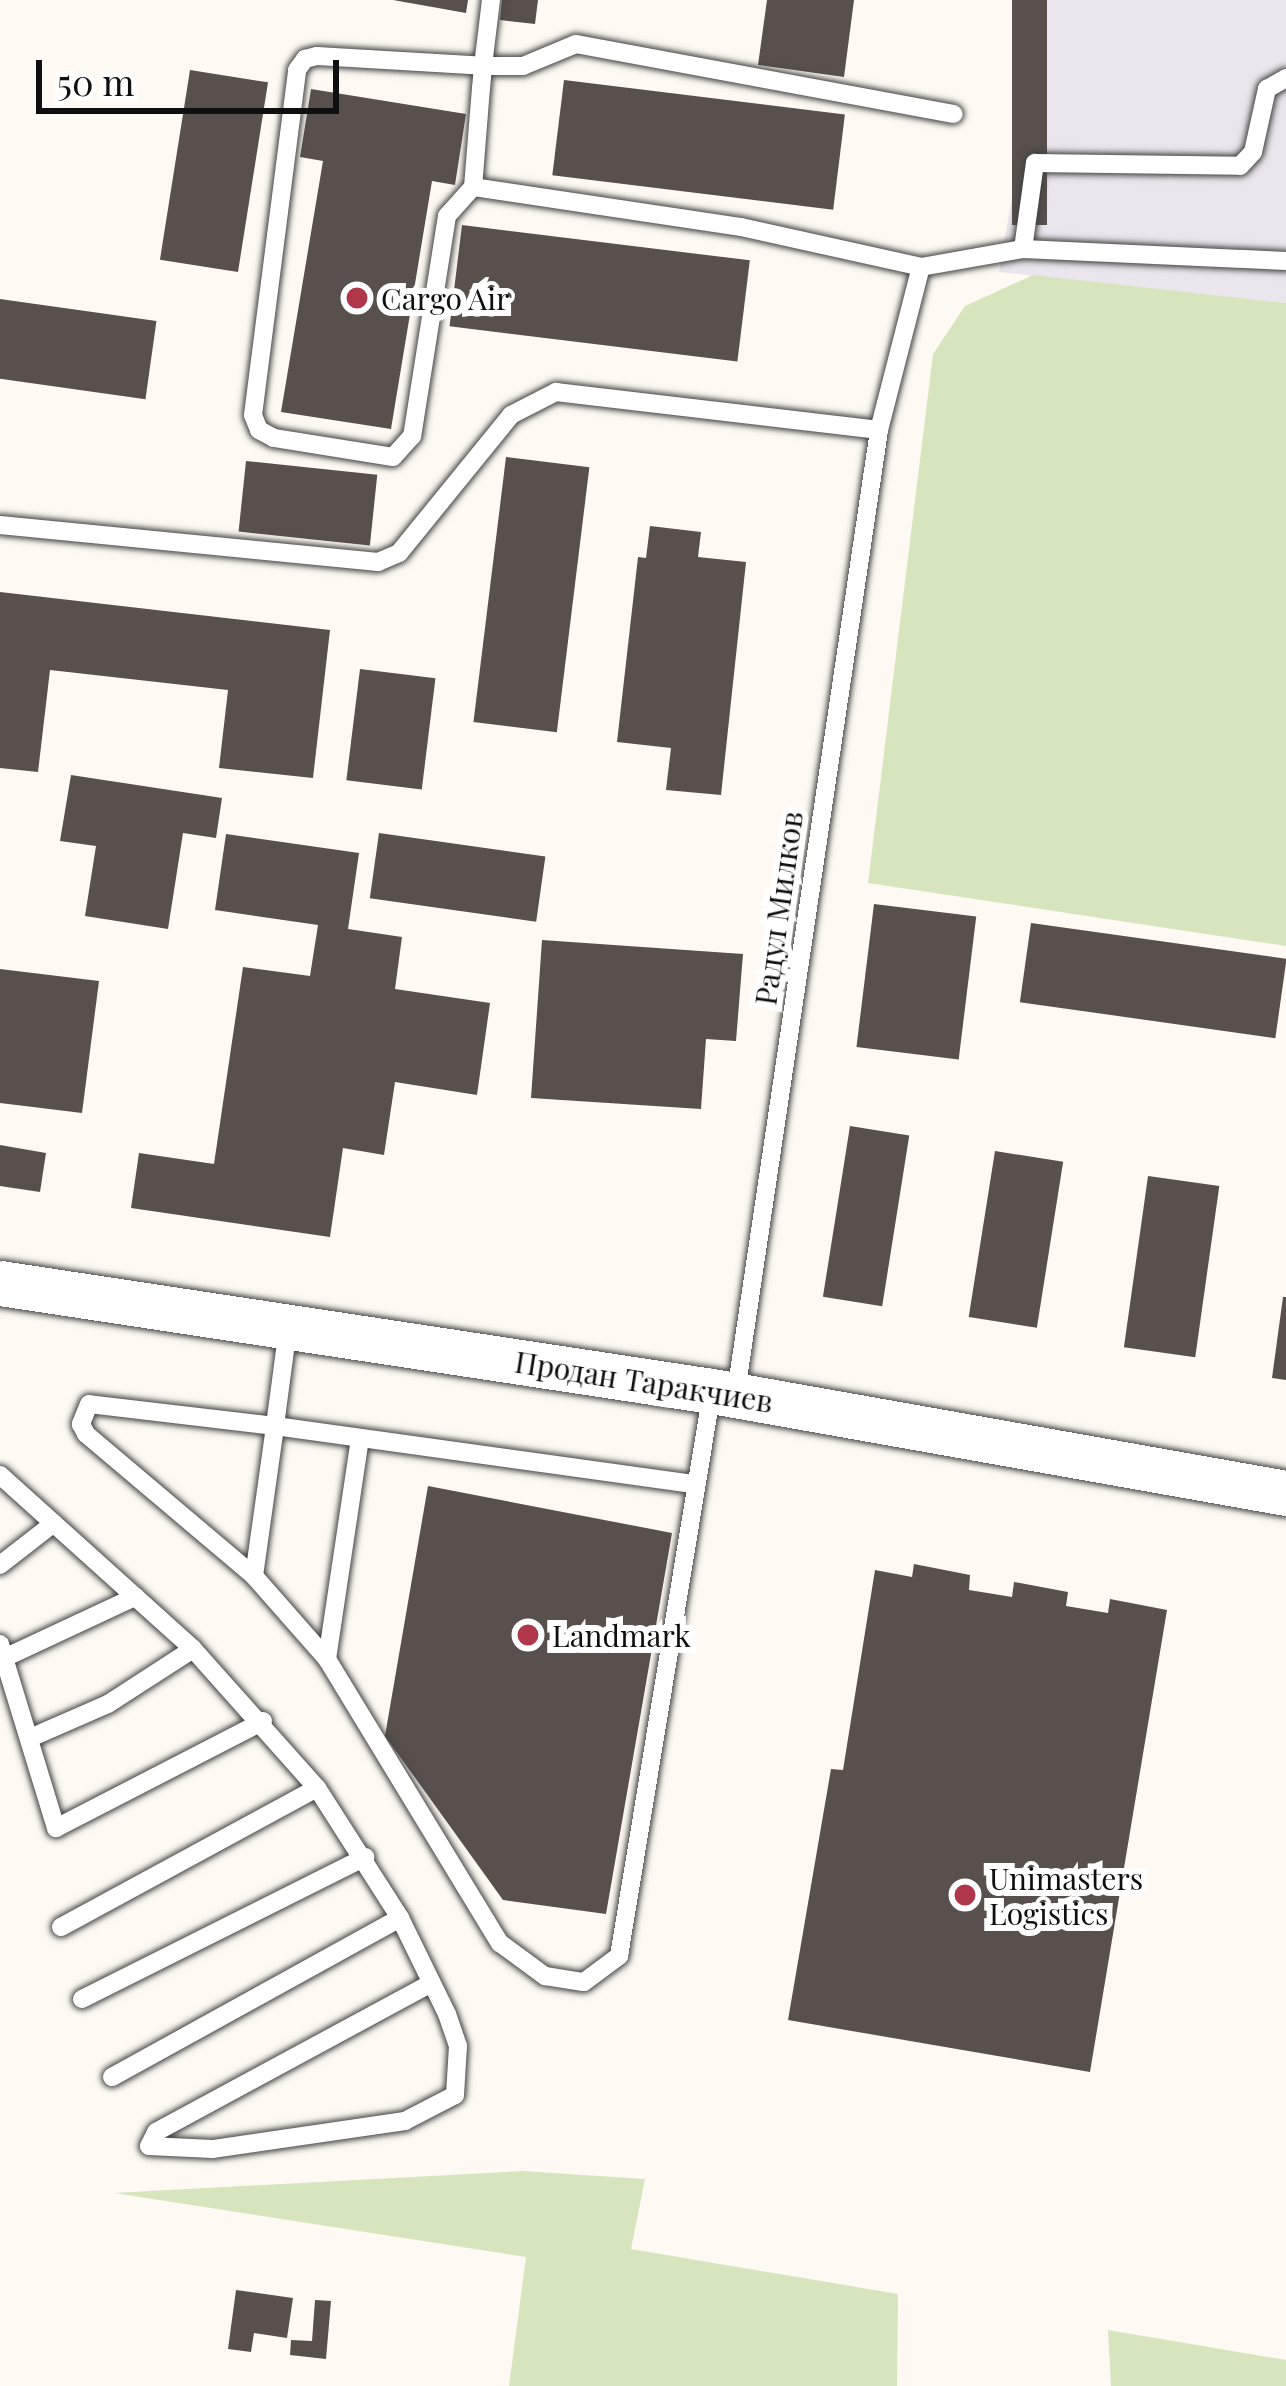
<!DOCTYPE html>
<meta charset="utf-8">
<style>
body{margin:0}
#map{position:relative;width:1286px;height:2386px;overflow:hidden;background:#fefaf3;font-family:"Playfair Display",serif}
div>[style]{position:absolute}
.industrial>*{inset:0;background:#ebe5ed}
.green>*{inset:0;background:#d7e5bf}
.building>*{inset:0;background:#57504d;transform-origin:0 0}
.roads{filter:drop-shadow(0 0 3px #424242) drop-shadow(0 0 3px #424242)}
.service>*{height:18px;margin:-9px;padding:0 9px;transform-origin:9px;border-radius:9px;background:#fff}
.tertiary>*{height:45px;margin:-22.5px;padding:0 22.5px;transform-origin:22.5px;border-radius:22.5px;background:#fff}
.dots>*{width:33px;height:33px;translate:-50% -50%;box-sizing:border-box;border:6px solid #fff;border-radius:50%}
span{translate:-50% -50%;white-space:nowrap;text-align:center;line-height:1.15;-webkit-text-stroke:12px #fff;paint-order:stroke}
.poi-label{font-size:30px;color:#0f0f0f}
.left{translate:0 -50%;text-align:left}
.street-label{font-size:30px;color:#0f0f0f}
.scale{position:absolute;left:36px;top:60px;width:303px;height:54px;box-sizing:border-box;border:6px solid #0f0f0f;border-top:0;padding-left:15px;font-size:36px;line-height:42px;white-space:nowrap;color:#0f0f0f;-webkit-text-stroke:9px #fff;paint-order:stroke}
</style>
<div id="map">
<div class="industrial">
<div style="clip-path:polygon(1047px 0,1286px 0,1286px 303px,999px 272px)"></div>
</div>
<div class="green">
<div style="clip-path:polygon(1033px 275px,1286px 303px,1286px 946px,868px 883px,933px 354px,965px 306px)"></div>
<div style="clip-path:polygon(523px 2171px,645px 2179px,631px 2249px,898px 2294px,897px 2386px,509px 2386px,526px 2257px,114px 2193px)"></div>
<div style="clip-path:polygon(1108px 2330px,1286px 2360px,1286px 2386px,1111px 2386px)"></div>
</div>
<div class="building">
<div style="clip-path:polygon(393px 0,468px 0,466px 13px)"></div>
<div style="clip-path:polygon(502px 0,538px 0,535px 24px,500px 20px)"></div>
<div style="clip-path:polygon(767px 0,854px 0,844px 77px,758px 65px)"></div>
<div style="left:1012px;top:0;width:35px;height:225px"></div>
<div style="left:190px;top:70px;width:79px;height:192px;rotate:9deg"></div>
<div style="left:564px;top:80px;width:283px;height:96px;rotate:7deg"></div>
<div style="clip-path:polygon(311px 89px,466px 114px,455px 185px,432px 181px,391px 429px,281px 412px,323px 161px,300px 157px)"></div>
<div style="left:462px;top:225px;width:290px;height:102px;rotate:7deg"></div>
<div style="left:0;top:299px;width:158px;height:79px;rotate:8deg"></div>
<div style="left:506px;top:457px;width:84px;height:267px;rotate:7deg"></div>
<div style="left:246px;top:461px;width:132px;height:71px;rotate:6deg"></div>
<div style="clip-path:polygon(650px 526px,701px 532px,698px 557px,746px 562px,721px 795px,666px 790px,671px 748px,617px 742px,638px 557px,646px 558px)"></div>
<div style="clip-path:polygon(0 592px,330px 630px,313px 778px,219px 768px,228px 690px,50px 670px,38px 772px,0 768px)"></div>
<div style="left:360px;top:669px;width:76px;height:112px;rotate:7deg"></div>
<div style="clip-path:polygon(71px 775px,222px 798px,216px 838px,183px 833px,168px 929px,85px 916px,96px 846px,60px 841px)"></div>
<div style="left:379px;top:833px;width:168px;height:66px;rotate:8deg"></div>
<div style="clip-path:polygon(226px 834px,359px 853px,348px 929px,402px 937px,395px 989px,490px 1003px,477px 1095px,395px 1082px,384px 1155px,343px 1148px,330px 1237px,131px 1208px,139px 1153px,214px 1164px,243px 967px,310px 976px,318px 925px,215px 910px)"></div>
<div style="left:874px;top:904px;width:103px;height:144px;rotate:7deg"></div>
<div style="left:1031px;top:923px;width:258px;height:80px;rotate:8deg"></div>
<div style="clip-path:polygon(542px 940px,743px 954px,736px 1041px,706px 1039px,701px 1109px,531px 1098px)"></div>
<div style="clip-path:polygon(0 969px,99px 981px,82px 1113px,0 1103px)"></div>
<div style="left:850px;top:1126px;width:60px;height:173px;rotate:9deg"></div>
<div style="clip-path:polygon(0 1145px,46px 1153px,40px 1192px,0 1186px)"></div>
<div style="left:995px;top:1151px;width:69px;height:168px;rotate:9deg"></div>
<div style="left:1148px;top:1176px;width:72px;height:173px;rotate:8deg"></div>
<div style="clip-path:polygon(1283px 1297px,1286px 1297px,1286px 1380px,1272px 1378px)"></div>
<div style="clip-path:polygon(428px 1486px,672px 1533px,606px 1914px,503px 1900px,385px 1736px)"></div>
<div style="clip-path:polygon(914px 1564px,970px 1575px,969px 1590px,1012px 1597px,1014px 1582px,1068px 1592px,1066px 1606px,1108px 1613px,1110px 1599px,1167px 1610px,1090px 2072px,788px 2020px,831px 1769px,843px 1770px,875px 1570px,912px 1577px)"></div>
<div style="clip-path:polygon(236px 2290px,293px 2298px,287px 2338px,254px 2333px,251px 2352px,228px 2349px)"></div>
<div style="clip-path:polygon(315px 2300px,331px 2301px,326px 2359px,290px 2355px,291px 2340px,312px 2341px)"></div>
</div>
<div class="roads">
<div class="service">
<div style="left:491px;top:0;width:66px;rotate:96.9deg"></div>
<div style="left:483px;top:66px;width:22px;rotate:95deg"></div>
<div style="left:481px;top:88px;width:99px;rotate:94.6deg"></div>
<div style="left:473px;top:187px;width:39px;rotate:132deg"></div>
<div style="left:447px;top:216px;width:223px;rotate:99deg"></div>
<div style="left:412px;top:436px;width:28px;rotate:132deg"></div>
<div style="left:393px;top:457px;width:121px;rotate:-170.9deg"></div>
<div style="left:274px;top:438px;width:17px;rotate:-152deg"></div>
<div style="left:259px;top:430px;width:16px;rotate:-112deg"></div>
<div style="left:253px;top:415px;width:348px;rotate:-82.7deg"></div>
<div style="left:297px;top:70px;width:14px;rotate:-54deg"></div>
<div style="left:305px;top:59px;width:12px;rotate:-14deg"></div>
<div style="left:317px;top:56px;width:166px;rotate:3.4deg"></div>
<div style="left:483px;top:66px;width:40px"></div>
<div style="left:523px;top:66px;width:57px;rotate:-22.5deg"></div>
<div style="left:576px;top:44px;width:384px;rotate:10.5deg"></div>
<div style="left:473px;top:187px;width:271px;rotate:8.5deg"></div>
<div style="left:741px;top:227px;width:184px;rotate:12.5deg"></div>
<div style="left:921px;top:267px;width:104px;rotate:-10deg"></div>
<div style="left:1023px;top:249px;width:263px;rotate:2.6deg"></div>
<div style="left:1023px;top:249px;width:87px;rotate:-82.1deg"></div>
<div style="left:1035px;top:163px;width:205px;rotate:0.8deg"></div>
<div style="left:1240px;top:166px;width:19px;rotate:-47deg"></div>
<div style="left:1253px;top:152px;width:65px;rotate:-77.5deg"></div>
<div style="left:1267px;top:89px;width:22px;rotate:-30deg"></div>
<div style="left:0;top:525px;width:380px;rotate:5.6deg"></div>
<div style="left:378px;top:562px;width:23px;rotate:-23deg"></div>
<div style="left:399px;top:553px;width:178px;rotate:-50.9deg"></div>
<div style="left:511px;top:415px;width:51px;rotate:-27.1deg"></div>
<div style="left:556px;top:392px;width:325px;rotate:6.7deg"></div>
<div style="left:288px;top:1328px;width:99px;rotate:97.6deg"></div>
<div style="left:275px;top:1426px;width:424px;rotate:7.9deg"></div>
<div style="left:736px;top:1392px;width:973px;rotate:-81.54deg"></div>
<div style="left:879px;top:430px;width:168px;rotate:-75.6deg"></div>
<div style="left:0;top:1475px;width:260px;rotate:42deg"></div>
<div style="left:193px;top:1649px;width:186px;rotate:48.3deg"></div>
<div style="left:317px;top:1788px;width:154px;rotate:57.4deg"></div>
<div style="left:400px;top:1918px;width:107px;rotate:63.9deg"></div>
<div style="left:447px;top:2014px;width:34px;rotate:71deg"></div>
<div style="left:458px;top:2046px;width:49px;rotate:93.5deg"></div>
<div style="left:455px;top:2095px;width:56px;rotate:152.5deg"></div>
<div style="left:405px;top:2121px;width:195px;rotate:171.7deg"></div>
<div style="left:212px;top:2149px;width:63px;rotate:-177.3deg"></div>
<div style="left:149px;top:2146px;width:16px;rotate:-63deg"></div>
<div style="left:156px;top:2132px;width:313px;rotate:-28.4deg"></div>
<div style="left:0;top:1565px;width:68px;rotate:-37.9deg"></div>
<div style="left:254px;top:1576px;width:151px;rotate:-82deg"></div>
<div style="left:275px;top:1426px;width:187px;rotate:-173.3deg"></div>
<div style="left:89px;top:1404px;width:22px;rotate:112deg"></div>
<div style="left:81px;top:1424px;width:11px;rotate:63deg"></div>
<div style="left:86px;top:1434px;width:220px;rotate:40.2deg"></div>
<div style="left:254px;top:1576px;width:111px;rotate:48.7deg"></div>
<div style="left:327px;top:1659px;width:333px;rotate:58.7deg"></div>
<div style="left:500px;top:1943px;width:56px;rotate:36.3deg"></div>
<div style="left:545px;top:1976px;width:39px;rotate:9deg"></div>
<div style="left:584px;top:1982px;width:44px;rotate:-36.6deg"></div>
<div style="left:619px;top:1956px;width:573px;rotate:-80.65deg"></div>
<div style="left:0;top:1644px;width:15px;rotate:74deg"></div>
<div style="left:4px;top:1658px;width:145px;rotate:-25deg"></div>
<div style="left:4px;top:1658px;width:178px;rotate:73deg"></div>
<div style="left:56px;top:1828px;width:233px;rotate:-27.3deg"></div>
<div style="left:327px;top:1659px;width:223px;rotate:-81.5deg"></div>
<div style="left:30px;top:1738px;width:85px;rotate:-23.6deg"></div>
<div style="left:108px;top:1704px;width:101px;rotate:-32.9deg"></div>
<div style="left:61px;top:1927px;width:291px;rotate:-28.5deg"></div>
<div style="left:82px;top:1999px;width:317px;rotate:-26.6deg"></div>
<div style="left:112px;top:2077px;width:329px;rotate:-28.9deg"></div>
</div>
<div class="tertiary">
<div style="left:0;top:1283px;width:720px;rotate:8.63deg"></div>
<div style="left:712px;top:1391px;width:583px;rotate:10.08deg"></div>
</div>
</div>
<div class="dots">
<div style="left:357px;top:298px;background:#b03649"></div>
<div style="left:528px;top:1635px;background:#b03649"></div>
<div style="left:965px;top:1895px;background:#b03649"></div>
</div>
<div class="poi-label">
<span class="left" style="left:381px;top:298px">Cargo Air</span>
<span class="left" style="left:552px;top:1635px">Landmark</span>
<span class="left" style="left:989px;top:1895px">Unimasters<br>Logistics</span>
</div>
<div class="street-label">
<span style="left:778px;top:908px;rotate:-82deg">Радул Милков</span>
<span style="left:644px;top:1381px;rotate:9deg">Продан Таракчиев</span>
</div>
<div class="scale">50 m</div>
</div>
